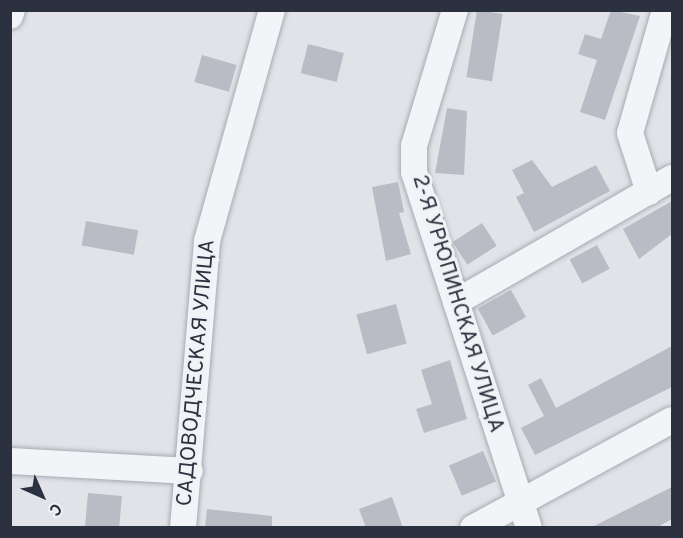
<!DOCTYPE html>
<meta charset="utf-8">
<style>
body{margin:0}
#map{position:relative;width:683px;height:538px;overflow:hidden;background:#e1e3e8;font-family:Overpass,sans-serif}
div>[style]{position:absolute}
.building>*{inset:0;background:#b9bcc5;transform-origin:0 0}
.roads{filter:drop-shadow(0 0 2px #a7aab2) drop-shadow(0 0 2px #a7aab2)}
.minor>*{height:26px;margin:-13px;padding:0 13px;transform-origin:13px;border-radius:13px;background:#f3f4f7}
span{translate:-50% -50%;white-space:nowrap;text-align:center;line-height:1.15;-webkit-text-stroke:6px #f0f2f6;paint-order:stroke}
.street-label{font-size:21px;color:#2b313e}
.frame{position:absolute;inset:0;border:12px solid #2b313e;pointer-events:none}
.north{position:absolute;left:12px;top:466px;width:60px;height:60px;-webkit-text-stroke:4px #f0f2f6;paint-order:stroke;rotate:135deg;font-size:16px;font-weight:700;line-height:24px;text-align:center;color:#2b313e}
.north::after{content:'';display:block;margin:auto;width:21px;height:27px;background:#2b313e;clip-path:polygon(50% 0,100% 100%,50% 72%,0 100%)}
</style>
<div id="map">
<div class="building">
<div style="left:477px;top:10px;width:26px;height:68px;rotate:9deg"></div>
<div style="clip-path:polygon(611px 10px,640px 16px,605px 120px,580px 112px,597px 60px,578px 54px,585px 34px,601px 39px)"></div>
<div style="left:308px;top:44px;width:37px;height:30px;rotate:14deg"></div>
<div style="left:202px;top:55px;width:36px;height:28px;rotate:16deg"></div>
<div style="clip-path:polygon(447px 108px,467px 111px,464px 175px,435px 173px)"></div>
<div style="clip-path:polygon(532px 160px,552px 187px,596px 165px,610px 191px,534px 232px,516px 197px,524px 193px,512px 170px)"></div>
<div style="clip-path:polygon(398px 182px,404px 212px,399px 213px,411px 254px,386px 261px,372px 187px)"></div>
<div style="clip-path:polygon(672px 201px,672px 234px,639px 259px,623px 229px)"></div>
<div style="left:86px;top:221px;width:53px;height:25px;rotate:10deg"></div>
<div style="left:482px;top:223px;width:27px;height:35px;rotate:57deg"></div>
<div style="left:597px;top:245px;width:27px;height:31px;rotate:62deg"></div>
<div style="left:511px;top:290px;width:31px;height:38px;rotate:61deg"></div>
<div style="left:396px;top:304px;width:41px;height:41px;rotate:75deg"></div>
<div style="clip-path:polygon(672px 346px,672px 387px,535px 455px,521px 428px,544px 416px,528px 385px,541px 378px,556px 408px)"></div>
<div style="clip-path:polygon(450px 360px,467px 419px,424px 433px,416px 409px,432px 404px,421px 370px)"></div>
<div style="left:483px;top:451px;width:33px;height:37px;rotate:67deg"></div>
<div style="clip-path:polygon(672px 487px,672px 519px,656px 528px,590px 528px)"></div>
<div style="left:88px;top:493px;width:34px;height:35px;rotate:5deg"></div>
<div style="clip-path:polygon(392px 497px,403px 528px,366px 528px,359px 509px)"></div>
<div style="clip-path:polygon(207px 509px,272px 516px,272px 528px,205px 528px)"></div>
</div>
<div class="roads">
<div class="minor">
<div style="left:455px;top:10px;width:142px;rotate:106.8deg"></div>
<div style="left:414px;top:146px;width:26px;rotate:90deg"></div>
<div style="left:414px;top:172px;width:374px;rotate:72.1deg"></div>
<div style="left:10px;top:16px;width:6px;rotate:-72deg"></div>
<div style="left:649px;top:192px;width:62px;rotate:-107.9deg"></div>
<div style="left:630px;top:133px;width:128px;rotate:-74.1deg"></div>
<div style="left:456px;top:302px;width:249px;rotate:-29.9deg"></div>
<div style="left:10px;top:461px;width:180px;rotate:3.2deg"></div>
<div style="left:183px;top:528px;width:288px;rotate:-85.2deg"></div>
<div style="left:207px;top:241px;width:240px;rotate:-74.3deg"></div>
<div style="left:473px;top:528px;width:226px;rotate:-28.5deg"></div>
</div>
</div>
<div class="street-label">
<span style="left:457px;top:304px;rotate:73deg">2-Я УРЮПИНСКАЯ УЛИЦА</span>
<span style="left:197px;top:373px;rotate:-85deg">САДОВОДЧЕСКАЯ УЛИЦА</span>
</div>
<div class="frame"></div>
<div class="north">С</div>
</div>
